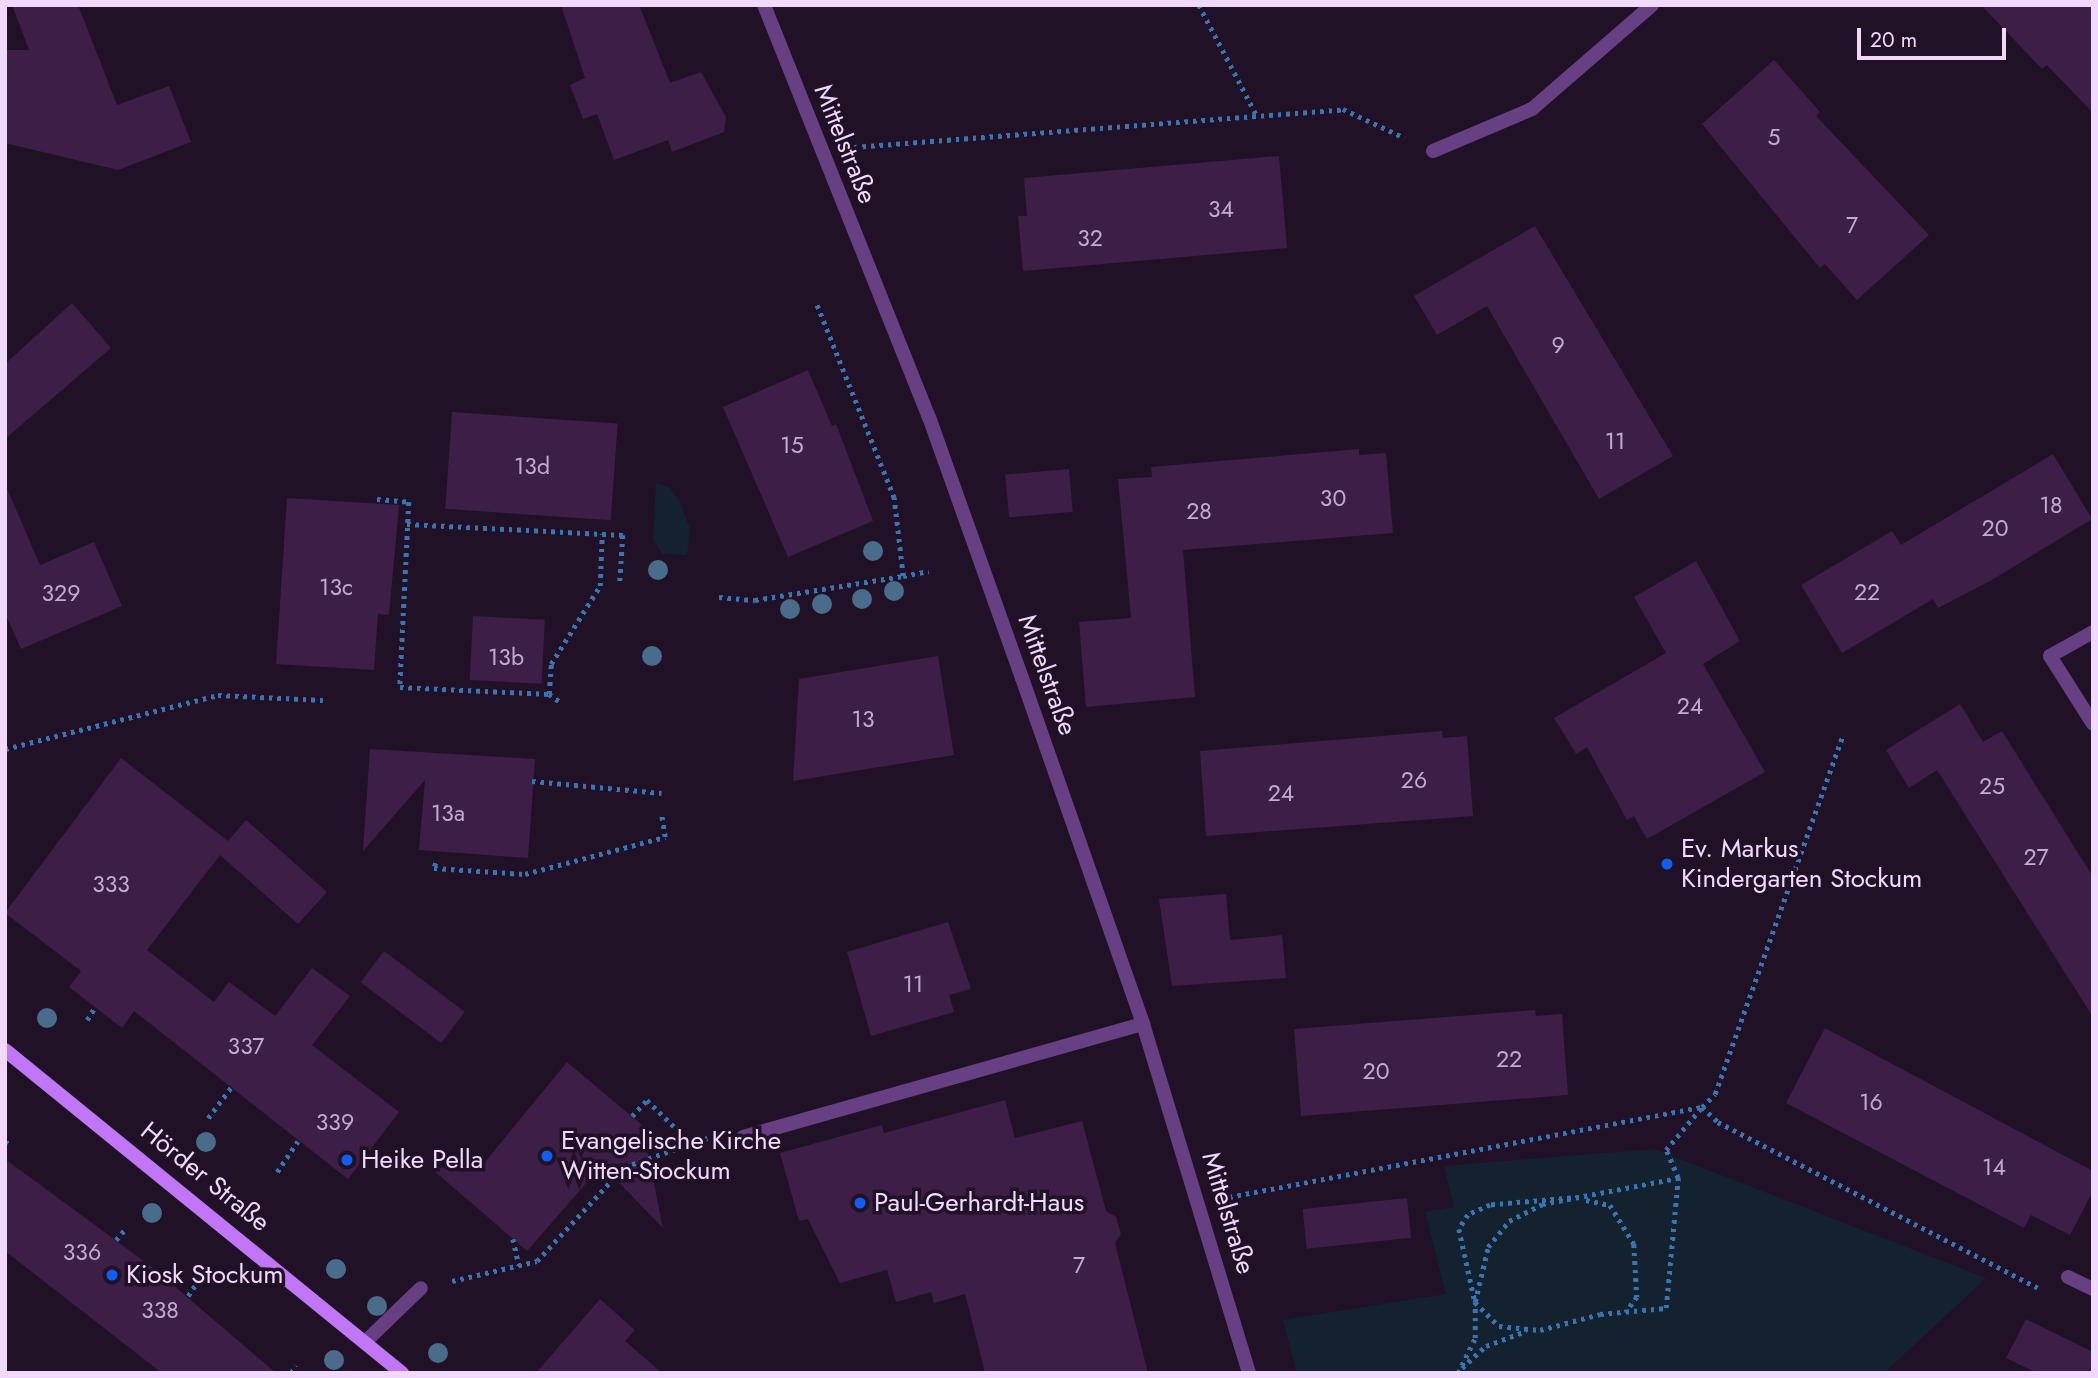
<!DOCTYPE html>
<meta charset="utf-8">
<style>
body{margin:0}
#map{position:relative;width:2098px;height:1378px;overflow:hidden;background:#211126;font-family:Jost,sans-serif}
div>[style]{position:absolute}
.green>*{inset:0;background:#142230}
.building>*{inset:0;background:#3d1e46;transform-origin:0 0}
.path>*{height:4.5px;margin-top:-2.25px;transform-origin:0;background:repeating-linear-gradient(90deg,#3775b3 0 3.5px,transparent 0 8.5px)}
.lane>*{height:14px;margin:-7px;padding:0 7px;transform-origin:7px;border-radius:7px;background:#673f83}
.street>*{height:14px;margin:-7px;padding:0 7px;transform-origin:7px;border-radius:7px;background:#673f83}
.secondary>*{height:14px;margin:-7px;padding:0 7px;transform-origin:7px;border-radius:7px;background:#c175f7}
.trees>*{width:20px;height:20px;margin:-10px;border-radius:50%;background:#486c89}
.dots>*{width:19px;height:19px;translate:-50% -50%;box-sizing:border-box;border:4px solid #211126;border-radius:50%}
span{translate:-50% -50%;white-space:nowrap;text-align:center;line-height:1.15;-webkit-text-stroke:7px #211126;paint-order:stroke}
.number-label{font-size:23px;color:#c4aacf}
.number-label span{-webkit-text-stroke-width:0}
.street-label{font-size:26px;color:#f1d8fd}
.poi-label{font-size:26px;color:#f1d8fd}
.left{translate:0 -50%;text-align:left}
.frame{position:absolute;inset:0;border:7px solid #f1d8fd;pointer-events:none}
.scale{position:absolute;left:1857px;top:28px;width:149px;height:32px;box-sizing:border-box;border:4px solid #f1d8fd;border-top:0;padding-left:9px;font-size:21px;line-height:24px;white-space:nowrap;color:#f1d8fd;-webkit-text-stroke:5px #211126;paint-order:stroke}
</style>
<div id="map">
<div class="green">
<div style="clip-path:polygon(656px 483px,670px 488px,679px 500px,690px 529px,687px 555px,662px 554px,653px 539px)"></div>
<div style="clip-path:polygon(1654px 1149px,1986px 1278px,1884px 1373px,1297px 1373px,1283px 1320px,1446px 1294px,1425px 1212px,1454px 1207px,1444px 1166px)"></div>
</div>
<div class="building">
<div style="clip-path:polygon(12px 5px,78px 5px,117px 105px,169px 86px,191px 142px,118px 170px,5px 143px,5px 50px,29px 50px)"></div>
<div style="clip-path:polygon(561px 5px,639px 5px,670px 83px,701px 72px,726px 117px,724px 132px,672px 152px,668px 140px,614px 160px,597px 114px,583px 119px,570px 85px,585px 78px)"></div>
<div style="clip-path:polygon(1981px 5px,2093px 5px,2093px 113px,2047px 65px,2042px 69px)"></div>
<div style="clip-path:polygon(1774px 60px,1820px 112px,1816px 116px,1929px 235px,1857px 300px,1825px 264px,1820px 268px,1702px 124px)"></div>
<div style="clip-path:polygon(1279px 156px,1287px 248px,1023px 271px,1018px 216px,1027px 216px,1024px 178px)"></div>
<div style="clip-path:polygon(1535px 226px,1673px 456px,1599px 499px,1487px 306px,1437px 335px,1414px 296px)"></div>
<div style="clip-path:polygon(72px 303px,111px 348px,5px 439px,5px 364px)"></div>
<div style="clip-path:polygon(808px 370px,832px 426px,836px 424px,873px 521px,788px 557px,723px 407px)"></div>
<div style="left:452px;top:412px;width:166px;height:97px;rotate:4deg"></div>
<div style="clip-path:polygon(1359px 449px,1359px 455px,1386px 453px,1393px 533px,1183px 550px,1195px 697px,1086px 707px,1079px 622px,1131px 618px,1118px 479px,1152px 477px,1151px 467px)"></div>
<div style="clip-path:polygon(2053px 454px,2092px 519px,1990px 581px,1938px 608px,1933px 599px,1842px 653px,1801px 585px,1892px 531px,1901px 545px)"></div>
<div style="left:1069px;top:469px;width:43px;height:64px;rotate:85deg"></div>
<div style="clip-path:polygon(5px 484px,40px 565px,94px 542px,122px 606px,21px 649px,5px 613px)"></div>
<div style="clip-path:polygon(287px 498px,399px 505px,389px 615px,378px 614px,374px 670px,276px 664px)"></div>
<div style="clip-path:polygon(1696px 561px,1740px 641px,1703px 664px,1765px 772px,1647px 839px,1634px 816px,1627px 820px,1587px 747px,1576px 754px,1554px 718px,1666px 653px,1634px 597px)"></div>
<div style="left:473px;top:616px;width:72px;height:64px;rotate:3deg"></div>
<div style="clip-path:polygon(938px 656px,954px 755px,793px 781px,799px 679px)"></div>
<div style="clip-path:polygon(1960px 704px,1983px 742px,2002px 731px,2093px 877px,2093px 1017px,1937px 770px,1909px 788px,1886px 750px)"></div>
<div style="clip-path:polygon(1442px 731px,1443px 738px,1467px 736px,1473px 816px,1206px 836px,1200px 751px)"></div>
<div style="clip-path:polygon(370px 749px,535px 759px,528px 858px,419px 850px,425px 780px,363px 851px)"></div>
<div style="clip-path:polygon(121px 758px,228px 841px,246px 820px,327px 892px,298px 924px,220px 855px,147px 950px,214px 1002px,229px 982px,275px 1016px,312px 968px,350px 996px,312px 1045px,399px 1112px,348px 1179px,134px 1011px,122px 1028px,95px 1007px,69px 987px,81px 971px,5px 913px)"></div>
<div style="clip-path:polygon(1226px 894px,1230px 940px,1282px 935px,1286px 978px,1172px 986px,1159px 899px)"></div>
<div style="clip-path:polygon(948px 922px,971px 989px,949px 995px,954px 1012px,871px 1036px,847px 952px)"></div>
<div style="left:384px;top:951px;width:101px;height:39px;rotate:37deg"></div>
<div style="clip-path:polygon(1535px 1010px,1536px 1016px,1562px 1014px,1568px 1095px,1301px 1116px,1294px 1029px)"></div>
<div style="clip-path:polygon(1825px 1028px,2093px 1171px,2093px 1191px,2070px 1235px,2031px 1215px,2024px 1228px,1786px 1103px)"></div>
<div style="clip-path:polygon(567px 1062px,642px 1125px,663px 1228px,602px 1165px,527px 1251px,432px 1169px,485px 1162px)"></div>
<div style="clip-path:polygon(1005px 1100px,1015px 1138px,1082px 1121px,1106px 1211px,1116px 1217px,1121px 1234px,1115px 1243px,1148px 1373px,985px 1373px,965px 1294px,934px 1303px,931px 1292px,896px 1302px,887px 1270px,840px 1283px,808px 1219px,799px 1221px,780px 1153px,882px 1125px,884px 1133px)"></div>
<div style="clip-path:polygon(5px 1159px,152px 1267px,276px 1373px,162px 1373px,5px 1251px)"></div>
<div style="left:1407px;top:1198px;width:40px;height:105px;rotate:84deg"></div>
<div style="clip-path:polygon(600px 1299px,635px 1330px,625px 1341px,662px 1373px,536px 1373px)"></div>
<div style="clip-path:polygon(2026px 1319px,2093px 1352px,2093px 1373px,2037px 1373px,2006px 1358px)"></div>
</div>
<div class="path">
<div style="left:1199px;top:5px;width:125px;rotate:62.4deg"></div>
<div style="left:854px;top:147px;width:490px;rotate:-4.4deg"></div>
<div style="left:1343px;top:109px;width:68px;rotate:25.1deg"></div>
<div style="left:377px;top:499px;width:32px;rotate:5deg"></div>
<div style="left:409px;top:502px;width:185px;rotate:92.8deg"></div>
<div style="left:400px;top:687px;width:149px;rotate:2.7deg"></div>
<div style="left:549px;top:694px;width:12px;rotate:35deg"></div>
<div style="left:407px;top:524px;width:216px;rotate:2.9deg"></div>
<div style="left:623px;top:535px;width:46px;rotate:93.7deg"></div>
<div style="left:903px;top:576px;width:26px;rotate:-11deg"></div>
<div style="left:719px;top:597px;width:36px;rotate:5deg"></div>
<div style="left:755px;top:600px;width:150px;rotate:-9.2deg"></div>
<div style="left:903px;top:576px;width:79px;rotate:-96.6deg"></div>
<div style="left:894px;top:498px;width:210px;rotate:-111.8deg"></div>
<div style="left:549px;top:694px;width:30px;rotate:-86deg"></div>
<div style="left:551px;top:664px;width:92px;rotate:-57.9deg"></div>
<div style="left:600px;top:586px;width:52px;rotate:-87.8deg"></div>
<div style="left:5px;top:749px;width:220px;rotate:-14.2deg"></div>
<div style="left:218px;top:695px;width:105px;rotate:2.7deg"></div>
<div style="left:532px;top:781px;width:130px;rotate:5.3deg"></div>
<div style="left:436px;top:863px;width:5px;rotate:112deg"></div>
<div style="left:434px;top:868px;width:91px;rotate:3.8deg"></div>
<div style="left:525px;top:874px;width:145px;rotate:-14.8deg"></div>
<div style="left:665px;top:837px;width:24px;rotate:-99deg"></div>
<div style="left:87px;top:1020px;width:15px;rotate:-58deg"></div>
<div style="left:632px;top:1116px;width:22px;rotate:-47deg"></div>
<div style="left:647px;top:1100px;width:63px;rotate:44.4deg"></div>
<div style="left:208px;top:1118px;width:40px;rotate:-53deg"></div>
<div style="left:5px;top:1143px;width:4px;rotate:-56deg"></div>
<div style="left:277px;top:1172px;width:37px;rotate:-56deg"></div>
<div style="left:1229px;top:1197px;width:481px;rotate:-10.8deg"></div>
<div style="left:1702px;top:1107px;width:18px;rotate:-45deg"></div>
<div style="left:1715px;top:1094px;width:379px;rotate:-70.4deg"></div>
<div style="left:1571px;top:1198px;width:81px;rotate:175.1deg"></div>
<div style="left:1490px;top:1205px;width:24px;rotate:156deg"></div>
<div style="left:1468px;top:1215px;width:17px;rotate:123deg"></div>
<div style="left:1459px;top:1229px;width:75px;rotate:77.6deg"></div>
<div style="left:1475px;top:1302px;width:34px;rotate:45deg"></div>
<div style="left:1499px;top:1326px;width:41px;rotate:5.6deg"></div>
<div style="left:1540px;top:1330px;width:62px;rotate:-14.9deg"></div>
<div style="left:1600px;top:1314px;width:66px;rotate:-5.2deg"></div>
<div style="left:1666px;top:1308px;width:131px;rotate:-84.7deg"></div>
<div style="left:1586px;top:1200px;width:25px;rotate:12deg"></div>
<div style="left:1610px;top:1205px;width:46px;rotate:58.4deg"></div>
<div style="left:1634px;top:1244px;width:53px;rotate:86.8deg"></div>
<div style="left:1637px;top:1297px;width:19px;rotate:126deg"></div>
<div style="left:513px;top:1239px;width:27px;rotate:77deg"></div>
<div style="left:116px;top:1240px;width:16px;rotate:-50deg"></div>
<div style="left:452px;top:1281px;width:87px;rotate:-13.2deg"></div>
<div style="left:537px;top:1261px;width:128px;rotate:-47.2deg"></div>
<div style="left:624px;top:1167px;width:91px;rotate:-19.2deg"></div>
<div style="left:188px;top:1296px;width:18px;rotate:-56deg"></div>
<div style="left:1462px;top:1368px;width:33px;rotate:-43deg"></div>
<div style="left:1486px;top:1346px;width:43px;rotate:-20.6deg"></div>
<div style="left:291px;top:1373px;width:9px;rotate:-58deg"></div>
<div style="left:1458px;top:1373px;width:39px;rotate:-64deg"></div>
<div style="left:1475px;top:1338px;width:36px;rotate:-90deg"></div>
<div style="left:1475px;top:1302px;width:57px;rotate:-76.7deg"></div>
<div style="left:1488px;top:1247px;width:33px;rotate:-51deg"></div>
<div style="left:1509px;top:1221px;width:37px;rotate:-27deg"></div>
<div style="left:1542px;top:1204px;width:138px;rotate:-10.8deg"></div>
<div style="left:1678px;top:1178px;width:30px;rotate:-113deg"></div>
<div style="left:1666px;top:1150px;width:56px;rotate:-50.1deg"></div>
<div style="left:1702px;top:1107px;width:22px;rotate:43deg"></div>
<div style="left:1718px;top:1122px;width:360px;rotate:27.4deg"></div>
</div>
<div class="lane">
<div style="left:743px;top:1137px;width:416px;rotate:-15.8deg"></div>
<div style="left:366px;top:1341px;width:76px;rotate:-43.9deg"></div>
</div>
<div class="street">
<div style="left:764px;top:5px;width:444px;rotate:68.2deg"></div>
<div style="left:929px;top:417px;width:277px;rotate:70.4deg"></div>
<div style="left:1022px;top:678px;width:367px;rotate:70.7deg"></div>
<div style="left:1143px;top:1024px;width:365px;rotate:73.1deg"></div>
<div style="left:1433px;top:151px;width:108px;rotate:-23deg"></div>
<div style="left:1532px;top:109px;width:159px;rotate:-40.9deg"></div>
<div style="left:2093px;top:632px;width:49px;rotate:150.8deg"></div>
<div style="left:2050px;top:656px;width:80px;rotate:57.7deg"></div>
<div style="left:2068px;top:1277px;width:28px;rotate:26deg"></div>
</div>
<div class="secondary">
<div style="left:5px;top:1050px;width:512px;rotate:39.13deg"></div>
</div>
<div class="trees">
<div style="left:873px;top:551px"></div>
<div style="left:658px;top:570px"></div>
<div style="left:894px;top:591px"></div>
<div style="left:862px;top:599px"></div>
<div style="left:822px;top:604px"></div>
<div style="left:790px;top:609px"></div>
<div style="left:652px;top:656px"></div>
<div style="left:47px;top:1018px"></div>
<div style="left:206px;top:1142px"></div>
<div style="left:152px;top:1213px"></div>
<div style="left:336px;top:1269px"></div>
<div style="left:377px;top:1306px"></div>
<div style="left:438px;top:1353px"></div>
<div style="left:334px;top:1360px"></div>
</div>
<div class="dots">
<div style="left:1667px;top:864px;background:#105df2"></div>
<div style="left:547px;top:1156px;background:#105df2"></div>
<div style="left:347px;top:1160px;background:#105df2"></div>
<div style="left:860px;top:1203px;background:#105df2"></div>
<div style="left:112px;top:1275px;background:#105df2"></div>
</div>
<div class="number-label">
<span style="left:1774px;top:137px">5</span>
<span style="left:1221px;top:209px">34</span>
<span style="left:1852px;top:225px">7</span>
<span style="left:1090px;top:238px">32</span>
<span style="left:1558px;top:345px">9</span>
<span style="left:1615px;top:441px">11</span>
<span style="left:792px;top:445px">15</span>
<span style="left:532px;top:466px">13d</span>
<span style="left:1333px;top:498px">30</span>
<span style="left:2051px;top:505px">18</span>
<span style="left:1199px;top:511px">28</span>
<span style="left:1995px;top:528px">20</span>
<span style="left:336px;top:587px">13c</span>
<span style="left:1867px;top:592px">22</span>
<span style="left:61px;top:593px">329</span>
<span style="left:506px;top:657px">13b</span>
<span style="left:1690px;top:706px">24</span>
<span style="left:863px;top:719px">13</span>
<span style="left:1414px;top:780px">26</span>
<span style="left:1992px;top:786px">25</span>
<span style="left:1281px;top:793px">24</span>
<span style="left:448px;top:813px">13a</span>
<span style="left:2036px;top:857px">27</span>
<span style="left:111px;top:884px">333</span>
<span style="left:913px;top:984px">11</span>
<span style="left:246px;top:1046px">337</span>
<span style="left:1509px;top:1059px">22</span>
<span style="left:1376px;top:1071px">20</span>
<span style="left:1871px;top:1102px">16</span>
<span style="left:335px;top:1122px">339</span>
<span style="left:1994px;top:1167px">14</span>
<span style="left:82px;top:1252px">336</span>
<span style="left:1079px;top:1265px">7</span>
<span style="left:160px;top:1310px">338</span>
</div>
<div class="street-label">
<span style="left:845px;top:144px;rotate:68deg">Mittelstraße</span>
<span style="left:1047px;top:675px;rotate:70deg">Mittelstraße</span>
<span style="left:205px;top:1177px;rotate:39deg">Hörder Straße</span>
<span style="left:1228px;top:1213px;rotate:73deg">Mittelstraße</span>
</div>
<div class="poi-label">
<span class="left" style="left:1681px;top:864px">Ev. Markus<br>Kindergarten Stockum</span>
<span class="left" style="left:561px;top:1156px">Evangelische Kirche<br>Witten-Stockum</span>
<span class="left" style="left:361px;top:1160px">Heike Pella</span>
<span class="left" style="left:874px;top:1203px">Paul-Gerhardt-Haus</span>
<span class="left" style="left:126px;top:1275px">Kiosk Stockum</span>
</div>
<div class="frame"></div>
<div class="scale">20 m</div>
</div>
